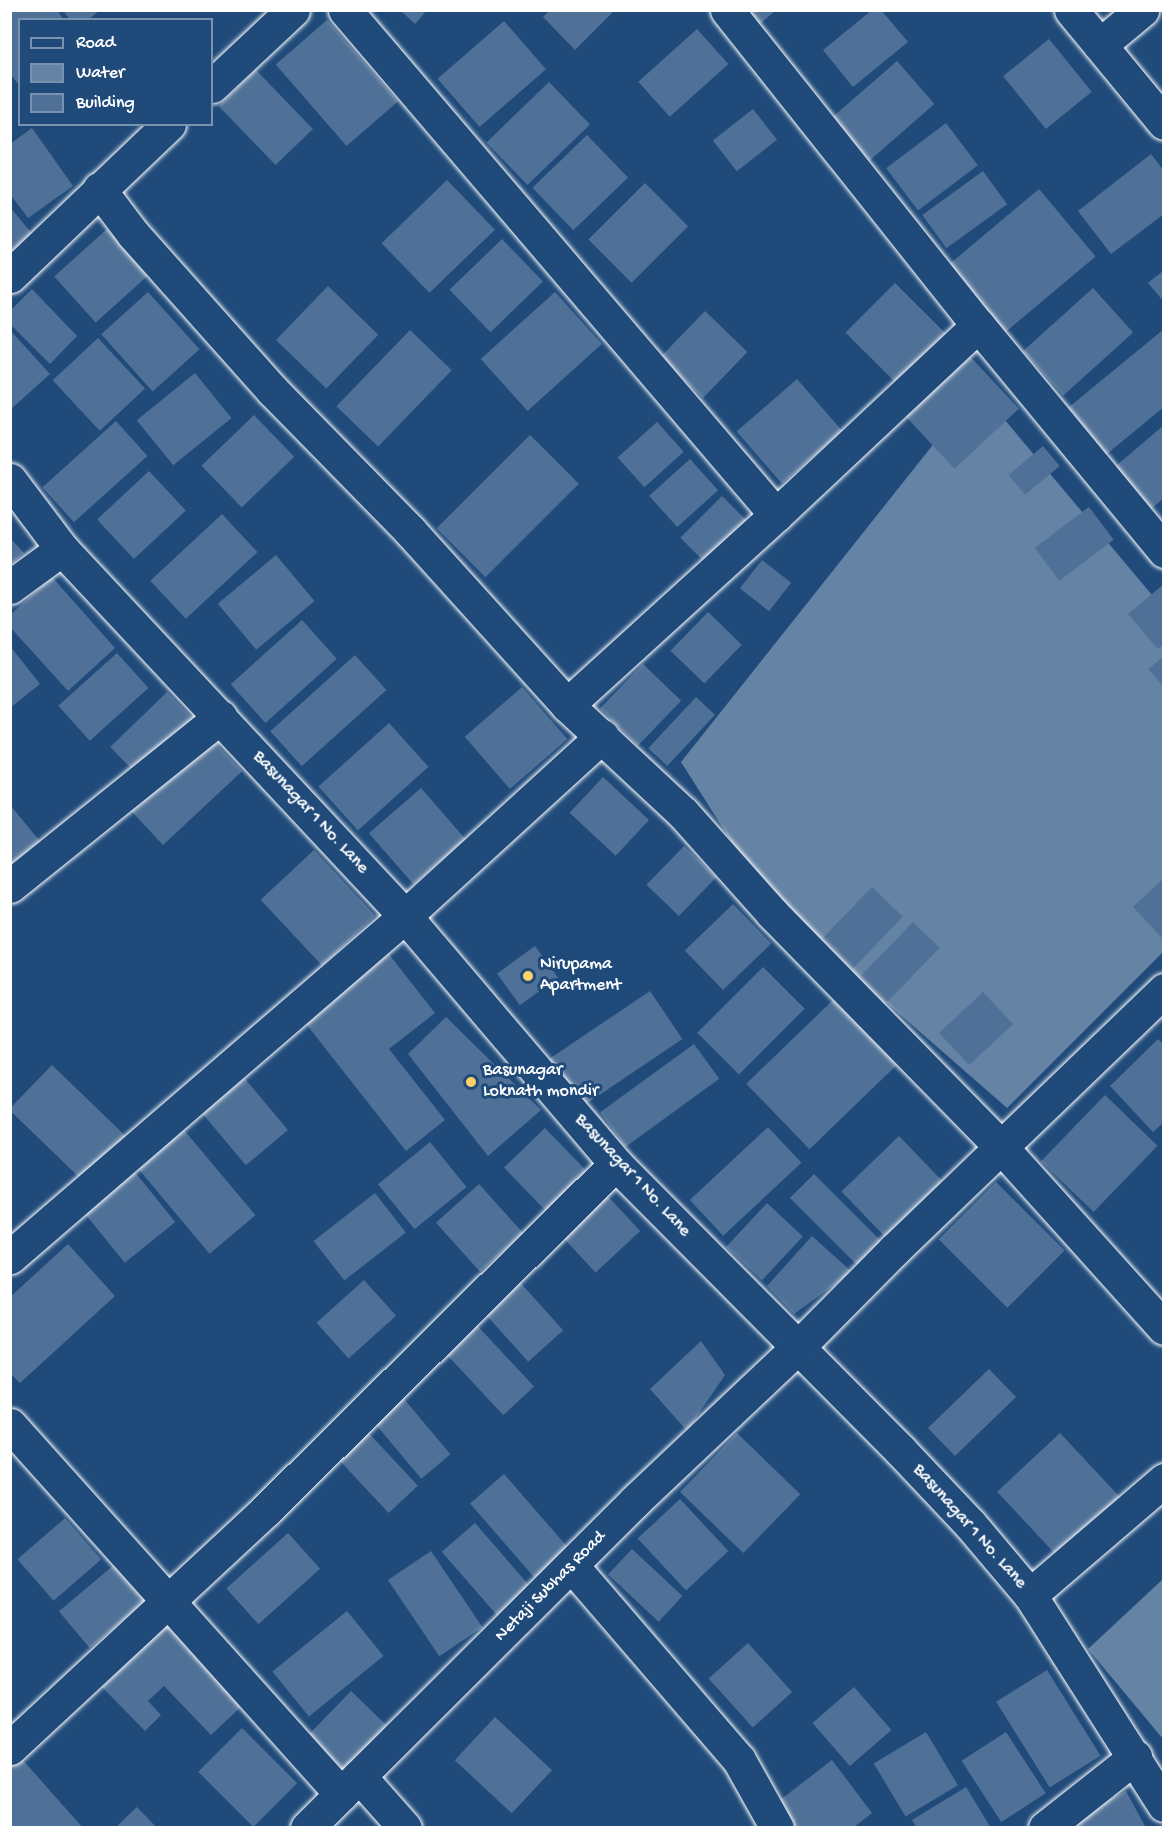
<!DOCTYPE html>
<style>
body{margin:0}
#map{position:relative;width:1174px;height:1838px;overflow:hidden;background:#1f4a7a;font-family:"Gochi Hand",sans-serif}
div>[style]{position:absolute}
.water>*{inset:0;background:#6583a4}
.building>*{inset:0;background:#507197;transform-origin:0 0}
.roads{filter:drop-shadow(0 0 2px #fff) drop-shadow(0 0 2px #fff)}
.street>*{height:33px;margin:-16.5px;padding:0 16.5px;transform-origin:16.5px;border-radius:16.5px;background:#1f4a7a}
.dots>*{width:16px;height:16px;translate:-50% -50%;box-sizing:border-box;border:3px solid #1f4a7a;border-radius:50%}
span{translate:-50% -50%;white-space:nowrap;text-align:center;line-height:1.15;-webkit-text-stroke:6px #1f4a7a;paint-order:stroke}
.street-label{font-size:18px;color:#fff}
.poi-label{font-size:18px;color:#fff}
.left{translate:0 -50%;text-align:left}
.frame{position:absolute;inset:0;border:12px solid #fff;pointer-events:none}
.legend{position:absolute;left:18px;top:18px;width:195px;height:108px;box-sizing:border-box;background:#1f4a7a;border:2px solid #7992af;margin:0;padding:8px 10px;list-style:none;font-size:18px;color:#fff}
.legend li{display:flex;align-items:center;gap:12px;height:30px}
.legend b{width:30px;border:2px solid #7992af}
</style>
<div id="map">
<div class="water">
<div style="clip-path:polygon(978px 388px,1163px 608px,1163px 952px,1007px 1108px,768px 899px,681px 762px)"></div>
<div style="clip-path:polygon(1163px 1579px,1163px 1739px,1088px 1649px)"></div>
</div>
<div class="building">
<div style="clip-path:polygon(10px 10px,57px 10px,64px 20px,20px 20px,20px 86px,10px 74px)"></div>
<div style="clip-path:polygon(63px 10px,100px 10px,88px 20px,70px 20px)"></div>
<div style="clip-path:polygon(400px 10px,427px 10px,415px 24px)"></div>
<div style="clip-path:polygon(550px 10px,615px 10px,575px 50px,543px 17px)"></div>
<div style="clip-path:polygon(746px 10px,776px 10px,759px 25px)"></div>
<div style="clip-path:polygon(872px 10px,881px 10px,908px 42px,853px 87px,823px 50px)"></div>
<div style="left:327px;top:20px;width:108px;height:68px;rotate:49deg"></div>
<div style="left:504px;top:21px;width:64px;height:88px;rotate:49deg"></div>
<div style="left:697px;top:29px;width:47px;height:79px;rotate:48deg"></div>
<div style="left:1049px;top:39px;width:68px;height:59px;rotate:51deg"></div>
<div style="left:897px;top:61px;width:57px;height:86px;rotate:49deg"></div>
<div style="left:256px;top:70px;width:82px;height:52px;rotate:46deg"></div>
<div style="left:549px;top:82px;width:59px;height:87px;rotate:46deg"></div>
<div style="left:753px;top:109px;width:39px;height:51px;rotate:52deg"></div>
<div style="left:946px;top:123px;width:53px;height:75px;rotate:53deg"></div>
<div style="clip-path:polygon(32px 128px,73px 186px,28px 218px,10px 194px,10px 144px)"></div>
<div style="left:587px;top:135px;width:59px;height:76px;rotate:46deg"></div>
<div style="clip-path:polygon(1151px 154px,1164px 171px,1164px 214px,1111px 254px,1078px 211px)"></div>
<div style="left:983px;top:171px;width:41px;height:75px;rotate:54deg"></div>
<div style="left:447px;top:180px;width:69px;height:91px;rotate:46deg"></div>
<div style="left:645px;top:183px;width:61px;height:80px;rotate:45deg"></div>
<div style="left:1039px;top:189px;width:88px;height:121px;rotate:50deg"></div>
<div style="clip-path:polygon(10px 207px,33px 235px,10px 252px)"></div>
<div style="left:107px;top:229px;width:62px;height:71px;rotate:48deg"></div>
<div style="left:502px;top:239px;width:59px;height:73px;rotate:46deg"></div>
<div style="clip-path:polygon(1164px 270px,1164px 302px,1148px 283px)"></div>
<div style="left:895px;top:283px;width:74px;height:70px;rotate:45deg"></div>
<div style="left:328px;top:286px;width:70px;height:75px;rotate:44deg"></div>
<div style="left:1093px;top:288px;width:60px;height:94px;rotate:48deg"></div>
<div style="clip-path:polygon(32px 289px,77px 336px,50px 364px,10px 324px,10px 311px)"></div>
<div style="left:148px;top:292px;width:77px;height:63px;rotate:48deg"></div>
<div style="left:555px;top:292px;width:70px;height:100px;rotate:48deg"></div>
<div style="left:705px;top:311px;width:59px;height:64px;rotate:44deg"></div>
<div style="clip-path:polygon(1164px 329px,1164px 407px,1102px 458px,1063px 412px)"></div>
<div style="clip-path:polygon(10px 330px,50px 374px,10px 410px)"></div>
<div style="left:410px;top:330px;width:58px;height:106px;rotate:44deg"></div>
<div style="left:98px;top:338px;width:69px;height:62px;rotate:47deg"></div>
<div style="left:965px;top:351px;width:79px;height:88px;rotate:47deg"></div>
<div style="left:195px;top:373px;width:58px;height:75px;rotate:51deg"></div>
<div style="left:797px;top:379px;width:69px;height:80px;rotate:49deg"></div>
<div style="left:254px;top:415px;width:58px;height:73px;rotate:46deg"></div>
<div style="left:116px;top:421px;width:47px;height:99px;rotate:48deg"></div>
<div style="left:657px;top:422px;width:40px;height:53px;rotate:48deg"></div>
<div style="clip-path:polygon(1164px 425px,1164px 498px,1146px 513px,1110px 471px)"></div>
<div style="left:530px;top:435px;width:69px;height:132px;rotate:45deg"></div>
<div style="left:1043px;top:446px;width:26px;height:45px;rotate:50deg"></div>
<div style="left:690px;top:459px;width:42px;height:55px;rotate:48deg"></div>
<div style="left:149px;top:471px;width:54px;height:71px;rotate:47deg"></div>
<div style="left:722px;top:496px;width:44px;height:59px;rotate:45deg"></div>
<div style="left:1089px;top:507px;width:41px;height:68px;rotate:53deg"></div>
<div style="left:222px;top:514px;width:52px;height:98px;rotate:47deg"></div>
<div style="clip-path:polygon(10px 538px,24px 553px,10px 565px)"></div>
<div style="left:276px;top:555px;width:60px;height:76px;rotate:50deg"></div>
<div style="left:762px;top:560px;width:37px;height:36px;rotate:38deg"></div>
<div style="clip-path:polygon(52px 577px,115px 648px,68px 691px,10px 627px,10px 615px)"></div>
<div style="clip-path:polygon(1164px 584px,1164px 644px,1158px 649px,1128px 614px)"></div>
<div style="left:708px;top:612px;width:47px;height:54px;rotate:44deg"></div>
<div style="left:302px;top:620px;width:52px;height:96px;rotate:48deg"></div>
<div style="clip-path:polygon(10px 646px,40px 684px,10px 708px)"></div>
<div style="left:117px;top:653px;width:47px;height:79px;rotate:48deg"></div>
<div style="left:355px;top:655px;width:47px;height:114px;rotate:48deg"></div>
<div style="clip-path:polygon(1164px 656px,1164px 687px,1148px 669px)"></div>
<div style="left:643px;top:664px;width:53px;height:62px;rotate:44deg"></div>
<div style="left:522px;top:687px;width:69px;height:76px;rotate:49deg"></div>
<div style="left:167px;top:692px;width:43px;height:79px;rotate:46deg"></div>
<div style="left:696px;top:697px;width:26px;height:70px;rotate:43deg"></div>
<div style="left:389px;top:723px;width:59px;height:95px;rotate:48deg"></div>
<div style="left:210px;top:737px;width:47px;height:108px;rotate:47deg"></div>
<div style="left:603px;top:777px;width:63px;height:49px;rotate:43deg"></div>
<div style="left:421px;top:788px;width:68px;height:69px;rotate:49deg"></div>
<div style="clip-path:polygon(10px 805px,44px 846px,10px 875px)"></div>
<div style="left:684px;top:846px;width:45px;height:54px;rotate:44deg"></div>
<div style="left:314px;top:850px;width:90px;height:73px;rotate:47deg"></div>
<div style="clip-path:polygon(1164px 878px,1164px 940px,1133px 907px)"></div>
<div style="left:872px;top:887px;width:43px;height:82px;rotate:44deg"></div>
<div style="left:733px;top:904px;width:55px;height:67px;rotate:46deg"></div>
<div style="left:913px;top:922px;width:37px;height:80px;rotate:44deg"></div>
<div style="left:535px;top:946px;width:39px;height:47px;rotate:54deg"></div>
<div style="clip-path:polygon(388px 953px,435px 1013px,389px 1049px,445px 1120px,406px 1151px,303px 1020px)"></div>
<div style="left:763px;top:967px;width:59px;height:93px;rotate:45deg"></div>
<div style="left:650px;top:991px;width:58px;height:123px;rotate:56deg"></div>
<div style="left:983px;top:992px;width:44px;height:60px;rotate:47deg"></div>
<div style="left:834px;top:999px;width:91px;height:122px;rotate:46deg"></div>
<div style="clip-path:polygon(446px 1017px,541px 1110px,488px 1156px,408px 1054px)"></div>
<div style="clip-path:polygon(1158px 1039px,1164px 1045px,1164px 1122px,1153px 1132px,1110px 1086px)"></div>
<div style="left:694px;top:1044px;width:43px;height:116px;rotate:54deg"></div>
<div style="left:52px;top:1065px;width:108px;height:62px;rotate:44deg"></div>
<div style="left:241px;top:1074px;width:73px;height:55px;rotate:50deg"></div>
<div style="left:1105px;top:1095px;width:73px;height:92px;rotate:44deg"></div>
<div style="left:179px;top:1124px;width:119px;height:60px;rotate:50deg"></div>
<div style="left:768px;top:1127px;width:49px;height:107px;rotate:47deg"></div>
<div style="left:545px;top:1128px;width:65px;height:57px;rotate:46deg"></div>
<div style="left:899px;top:1136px;width:69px;height:80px;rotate:46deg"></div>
<div style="left:430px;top:1142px;width:58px;height:67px;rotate:51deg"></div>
<div style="left:130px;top:1166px;width:72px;height:65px;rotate:51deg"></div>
<div style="left:814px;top:1174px;width:98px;height:34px;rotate:45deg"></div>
<div style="left:996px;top:1182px;width:97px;height:81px;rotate:45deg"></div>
<div style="left:479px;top:1184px;width:66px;height:58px;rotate:48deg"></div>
<div style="left:602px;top:1190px;width:56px;height:61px;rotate:47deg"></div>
<div style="left:375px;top:1193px;width:50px;height:78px;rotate:52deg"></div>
<div style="left:767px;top:1203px;width:49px;height:60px;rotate:43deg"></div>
<div style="clip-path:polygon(812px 1236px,852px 1272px,794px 1314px,767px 1286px)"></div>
<div style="clip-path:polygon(68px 1244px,115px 1296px,20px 1383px,10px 1373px,10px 1297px)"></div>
<div style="left:517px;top:1279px;width:69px;height:47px;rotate:48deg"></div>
<div style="left:364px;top:1280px;width:48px;height:64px;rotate:48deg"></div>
<div style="left:472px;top:1320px;width:91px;height:42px;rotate:47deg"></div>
<div style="clip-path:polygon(701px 1341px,725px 1375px,687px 1431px,650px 1389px)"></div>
<div style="left:989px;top:1369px;width:39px;height:85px;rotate:46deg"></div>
<div style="left:399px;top:1393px;width:80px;height:38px;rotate:50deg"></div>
<div style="left:364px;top:1428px;width:79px;height:40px;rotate:47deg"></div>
<div style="left:737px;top:1433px;width:88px;height:82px;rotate:44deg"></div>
<div style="left:1060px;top:1433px;width:88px;height:86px;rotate:47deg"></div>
<div style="left:504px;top:1474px;width:107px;height:45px;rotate:49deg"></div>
<div style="left:680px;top:1499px;width:71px;height:58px;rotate:47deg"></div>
<div style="left:65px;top:1518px;width:55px;height:63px;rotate:49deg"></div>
<div style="left:475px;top:1523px;width:84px;height:44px;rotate:49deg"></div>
<div style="left:288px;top:1533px;width:48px;height:83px;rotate:48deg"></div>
<div style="left:632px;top:1549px;width:69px;height:35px;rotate:43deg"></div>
<div style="left:431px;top:1551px;width:92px;height:52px;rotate:56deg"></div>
<div style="left:114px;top:1565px;width:48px;height:72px;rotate:50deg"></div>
<div style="left:347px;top:1611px;width:58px;height:96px;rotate:51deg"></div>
<div style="clip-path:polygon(169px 1622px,246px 1702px,211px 1735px,164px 1686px,148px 1701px,161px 1715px,145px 1731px,102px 1687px)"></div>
<div style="left:748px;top:1643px;width:66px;height:53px;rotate:48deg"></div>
<div style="left:1047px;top:1670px;width:101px;height:60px;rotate:58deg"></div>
<div style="left:854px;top:1687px;width:57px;height:55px;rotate:49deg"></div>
<div style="left:351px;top:1691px;width:54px;height:62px;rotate:44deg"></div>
<div style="left:495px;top:1717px;width:78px;height:59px;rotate:43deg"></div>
<div style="left:242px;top:1728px;width:78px;height:62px;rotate:45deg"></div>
<div style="left:926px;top:1732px;width:62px;height:61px;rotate:59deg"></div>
<div style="left:1006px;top:1732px;width:73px;height:53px;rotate:57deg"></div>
<div style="clip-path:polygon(14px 1750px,83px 1828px,10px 1828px,10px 1754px)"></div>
<div style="clip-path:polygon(832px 1760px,872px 1813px,853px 1828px,793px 1828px,775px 1804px)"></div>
<div style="clip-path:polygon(966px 1787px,991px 1828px,917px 1828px,912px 1820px)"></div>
<div style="clip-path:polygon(1126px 1791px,1146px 1828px,1080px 1828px,1075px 1819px)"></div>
<div style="clip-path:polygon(137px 1807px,157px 1828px,115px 1828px)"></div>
</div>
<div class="roads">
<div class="street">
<div style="left:345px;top:10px;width:664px;rotate:49.52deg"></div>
<div style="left:727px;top:10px;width:403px;rotate:51.5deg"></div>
<div style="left:978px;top:325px;width:293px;rotate:50.5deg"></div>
<div style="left:1071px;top:10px;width:146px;rotate:50.5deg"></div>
<div style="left:1100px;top:45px;width:55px;rotate:-39.8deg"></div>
<div style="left:212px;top:86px;width:111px;rotate:-43.2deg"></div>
<div style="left:99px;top:189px;width:56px;rotate:52.9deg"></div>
<div style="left:133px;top:234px;width:210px;rotate:48.3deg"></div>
<div style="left:273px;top:391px;width:196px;rotate:45.6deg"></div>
<div style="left:410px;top:531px;width:234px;rotate:47.9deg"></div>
<div style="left:567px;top:705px;width:158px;rotate:43deg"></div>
<div style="left:683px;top:813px;width:134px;rotate:48.3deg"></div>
<div style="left:772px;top:913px;width:329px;rotate:45.6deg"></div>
<div style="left:1002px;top:1148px;width:242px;rotate:48deg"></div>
<div style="left:10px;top:276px;width:220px;rotate:-43.7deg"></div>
<div style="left:10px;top:480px;width:86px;rotate:53deg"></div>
<div style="left:62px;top:549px;width:502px;rotate:46.94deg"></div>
<div style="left:405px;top:916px;width:326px;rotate:49.6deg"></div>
<div style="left:616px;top:1164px;width:403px;rotate:45.2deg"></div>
<div style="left:900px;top:1450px;width:102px;rotate:46.6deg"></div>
<div style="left:970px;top:1524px;width:93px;rotate:49.8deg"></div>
<div style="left:1030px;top:1595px;width:249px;rotate:57.5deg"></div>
<div style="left:10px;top:587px;width:64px;rotate:-36.2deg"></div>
<div style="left:567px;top:705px;width:282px;rotate:-42.3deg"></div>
<div style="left:776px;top:515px;width:277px;rotate:-43.2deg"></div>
<div style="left:10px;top:886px;width:270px;rotate:-38.8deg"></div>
<div style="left:10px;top:1257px;width:522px;rotate:-40.8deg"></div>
<div style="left:405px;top:916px;width:267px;rotate:-42.4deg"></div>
<div style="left:10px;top:1425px;width:496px;rotate:48.1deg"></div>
<div style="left:572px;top:1566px;width:256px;rotate:49.3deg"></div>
<div style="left:739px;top:1760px;width:78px;rotate:60.8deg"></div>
<div style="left:1030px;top:1595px;width:177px;rotate:-40.6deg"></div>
<div style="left:10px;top:1748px;width:350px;rotate:-42.9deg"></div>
<div style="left:266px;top:1510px;width:492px;rotate:-44.7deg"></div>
<div style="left:359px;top:1776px;width:69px;rotate:48.5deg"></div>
<div style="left:307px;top:1828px;width:463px;rotate:-44.9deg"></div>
<div style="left:635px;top:1501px;width:223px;rotate:-43.4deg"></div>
<div style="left:797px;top:1348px;width:138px;rotate:-45.3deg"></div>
<div style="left:894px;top:1250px;width:375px;rotate:-43.9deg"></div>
<div style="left:1045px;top:1828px;width:115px;rotate:-38.3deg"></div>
</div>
</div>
<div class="dots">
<div style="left:528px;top:976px;background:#ffd166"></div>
<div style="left:471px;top:1082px;background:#ffd166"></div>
</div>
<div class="street-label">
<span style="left:310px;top:813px;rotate:47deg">Basunagar 1 No. Lane</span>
<span style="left:632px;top:1176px;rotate:47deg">Basunagar 1 No. Lane</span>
<span style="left:969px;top:1527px;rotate:48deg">Basunagar 1 No. Lane</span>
<span style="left:551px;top:1587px;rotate:-45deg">Netaji Subhas Road</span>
</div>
<div class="poi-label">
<span class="left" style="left:540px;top:976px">Nirupama<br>Apartment</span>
<span class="left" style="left:483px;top:1082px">Basunagar<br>Loknath mondir</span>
</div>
<div class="frame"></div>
<ul class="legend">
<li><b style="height:8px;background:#1f4a7a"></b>Road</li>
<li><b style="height:16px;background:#6583a4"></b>Water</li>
<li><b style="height:16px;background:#507197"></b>Building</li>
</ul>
</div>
